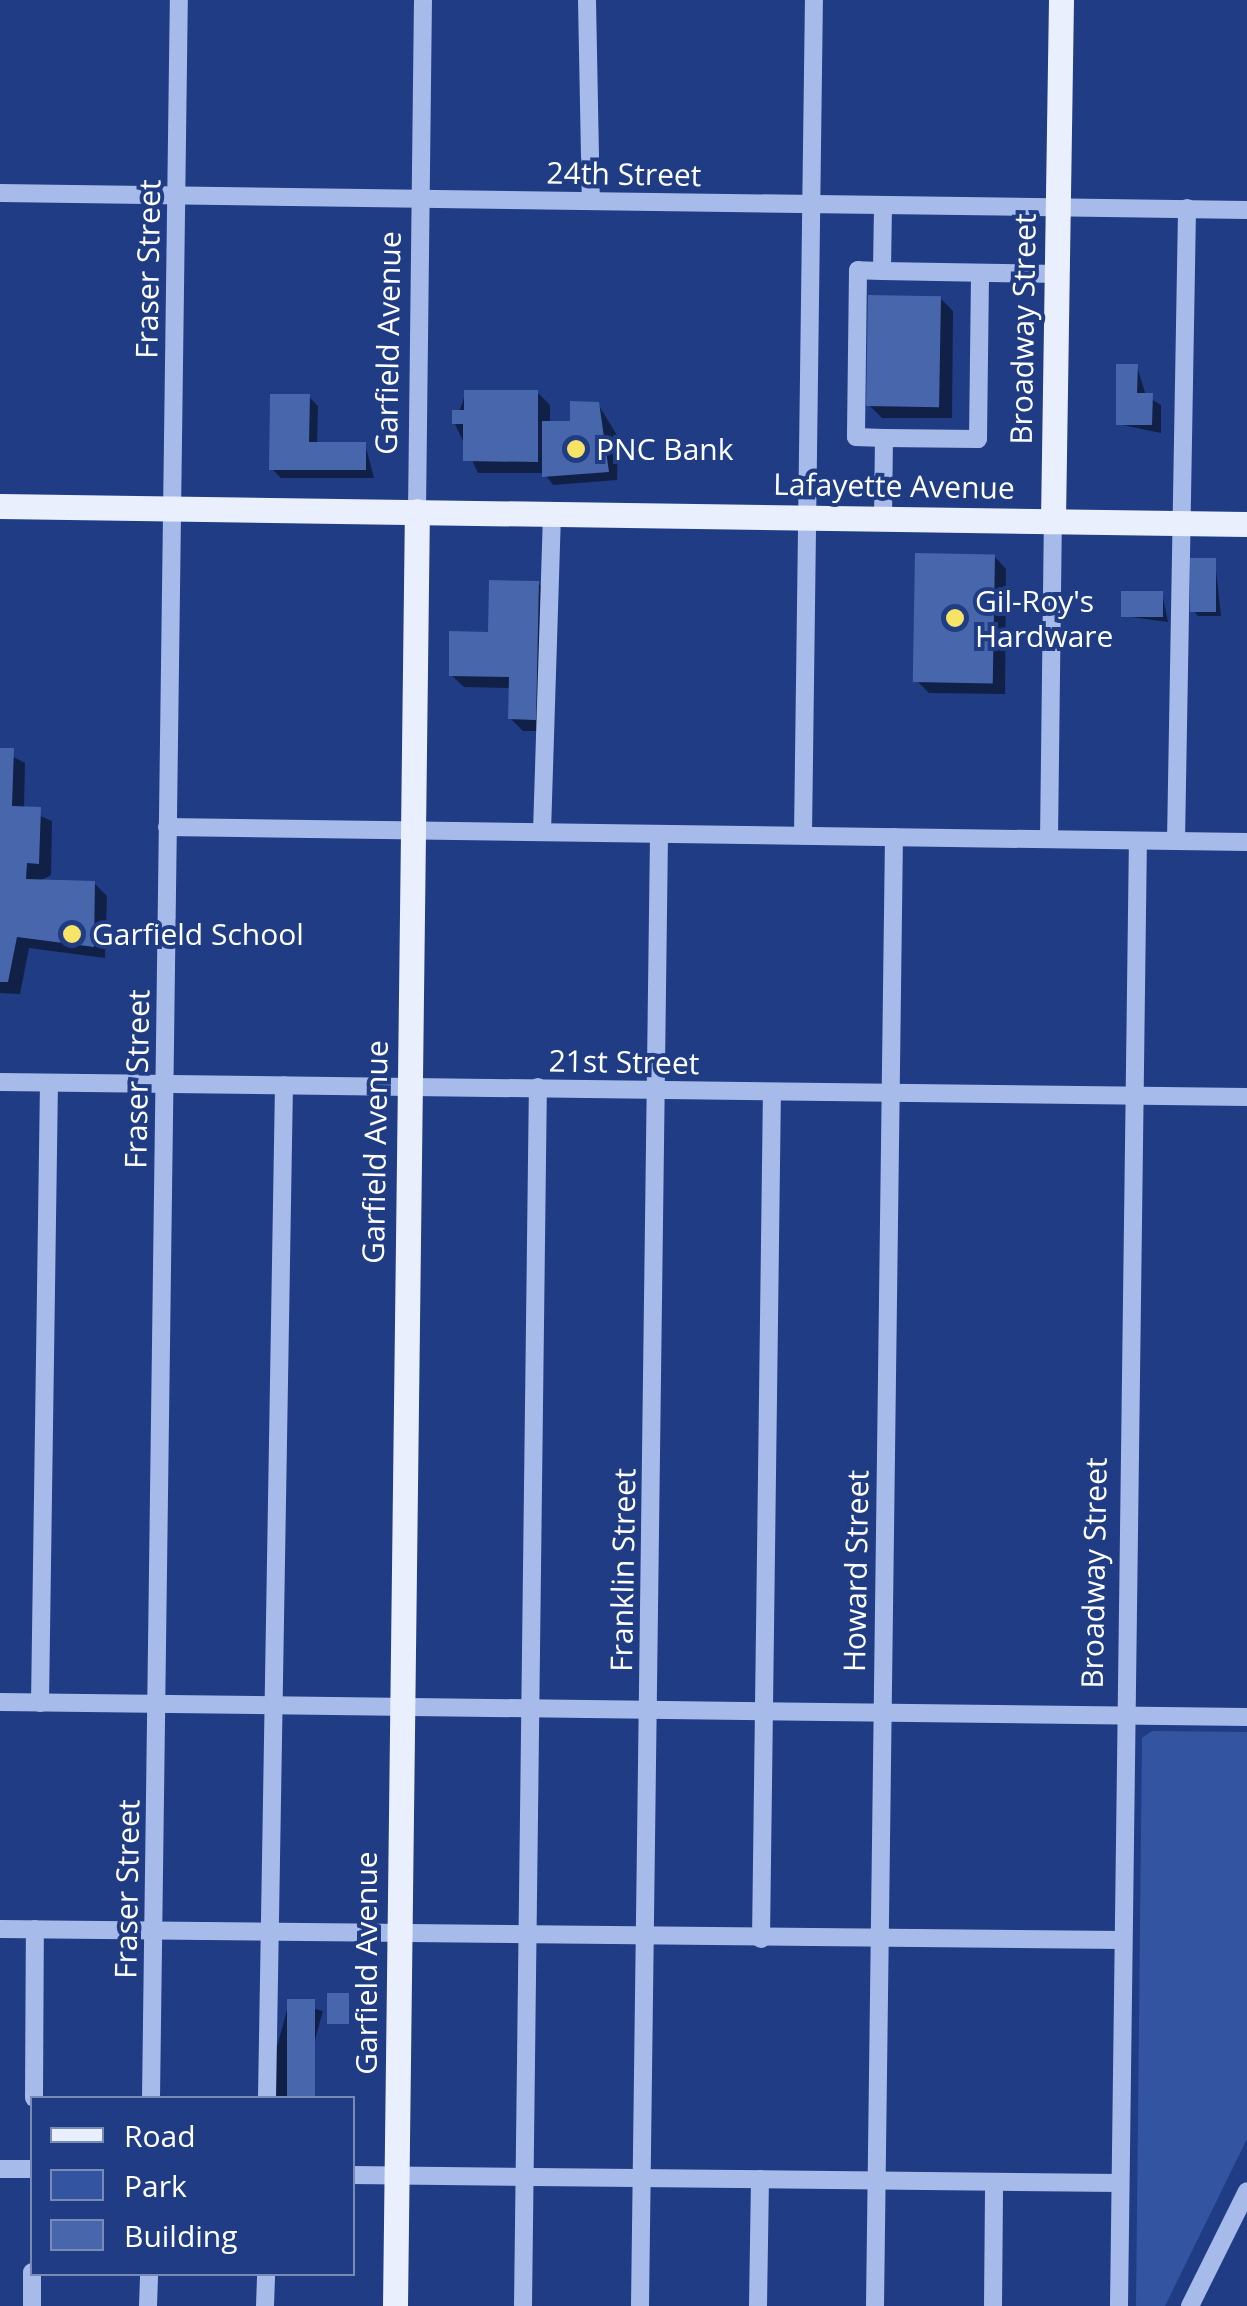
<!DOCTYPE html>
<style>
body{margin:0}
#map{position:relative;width:1247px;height:2306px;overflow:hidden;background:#1f3c84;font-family:"Open Sans",sans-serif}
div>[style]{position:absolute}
.green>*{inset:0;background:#3354a1}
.shadow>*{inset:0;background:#0007;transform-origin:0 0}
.building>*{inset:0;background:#4866ac;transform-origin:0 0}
.minor>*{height:18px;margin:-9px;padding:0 9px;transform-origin:9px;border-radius:9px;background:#a6bbe9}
.major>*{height:25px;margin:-12.5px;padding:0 12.5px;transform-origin:12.5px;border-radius:12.5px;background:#eaeffe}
.dots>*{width:28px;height:28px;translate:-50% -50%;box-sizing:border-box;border:5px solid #1f3c84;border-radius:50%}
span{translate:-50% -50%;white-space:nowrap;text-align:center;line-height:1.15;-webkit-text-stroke:8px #1f3c84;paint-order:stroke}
.street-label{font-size:30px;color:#fff}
.poi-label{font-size:30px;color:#fff}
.left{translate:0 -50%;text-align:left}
.legend{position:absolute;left:30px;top:2096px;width:325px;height:180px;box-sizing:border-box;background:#1f3c84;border:2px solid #798ab5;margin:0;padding:12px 18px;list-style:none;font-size:30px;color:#fff}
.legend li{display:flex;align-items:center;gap:20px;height:50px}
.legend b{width:50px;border:2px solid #798ab5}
</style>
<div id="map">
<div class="green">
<div style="clip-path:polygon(1152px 1731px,1247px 1732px,1247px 2139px,1165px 2306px,1136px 2306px,1142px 1738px)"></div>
</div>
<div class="shadow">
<div style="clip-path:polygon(940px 298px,953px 311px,952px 418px,882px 418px,869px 405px)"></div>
<div style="clip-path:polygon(1137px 366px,1146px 396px,1161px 405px,1161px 433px,1118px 424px)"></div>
<div style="clip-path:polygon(466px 392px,537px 392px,550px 405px,550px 424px,572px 424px,598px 404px,618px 437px,617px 480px,553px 485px,544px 473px,478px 473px,455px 424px)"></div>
<div style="clip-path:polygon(309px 397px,318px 406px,317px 444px,365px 444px,374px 478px,281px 478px,272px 469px)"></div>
<div style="clip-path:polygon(994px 556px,1006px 569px,1005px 694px,929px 693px,917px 681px)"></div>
<div style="clip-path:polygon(1215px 561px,1221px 616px,1198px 616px,1193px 610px)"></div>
<div style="clip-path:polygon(538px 583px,550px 596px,548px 731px,523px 731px,510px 718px,511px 688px,464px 687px,451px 675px)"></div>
<div style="clip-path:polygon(1162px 593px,1168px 622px,1123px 616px)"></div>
<div style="clip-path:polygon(0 750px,25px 763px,24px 809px,52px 821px,51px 875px,38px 882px,94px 883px,107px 896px,105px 958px,29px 948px,20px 994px,0 993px)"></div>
<div style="left:289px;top:2002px;width:35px;height:96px;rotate:15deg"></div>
</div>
<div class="building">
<div style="left:868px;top:295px;width:73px;height:111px;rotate:1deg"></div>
<div style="clip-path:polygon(1116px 364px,1138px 364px,1137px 393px,1153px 393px,1152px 425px,1116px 425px)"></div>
<div style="clip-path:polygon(464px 390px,538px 390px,538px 462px,463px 461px,463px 424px,452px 424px,452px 410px,464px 410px)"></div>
<div style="clip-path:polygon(270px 394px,310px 394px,309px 442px,366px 442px,366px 470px,269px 470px)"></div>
<div style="clip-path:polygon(570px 401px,599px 402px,609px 472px,542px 477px,542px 421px,570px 421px)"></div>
<div style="left:915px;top:553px;width:80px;height:129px;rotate:1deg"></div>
<div style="left:1190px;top:558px;width:26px;height:54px"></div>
<div style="clip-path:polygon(489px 580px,539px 581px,536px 720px,508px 719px,509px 677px,449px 676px,449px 631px,488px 632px)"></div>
<div style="left:1121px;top:591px;width:42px;height:26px"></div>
<div style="clip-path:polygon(0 748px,14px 748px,12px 806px,41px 807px,39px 864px,27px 863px,26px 879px,95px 881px,94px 947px,17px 937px,8px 982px,0 982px)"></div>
<div style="left:327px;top:1993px;width:22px;height:31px"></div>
<div style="left:287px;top:1999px;width:28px;height:99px"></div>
</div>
<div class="minor">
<div style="left:587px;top:0;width:200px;rotate:88.9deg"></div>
<div style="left:0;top:193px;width:1247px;rotate:0.78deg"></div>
<div style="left:883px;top:206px;width:65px;rotate:90.9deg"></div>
<div style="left:882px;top:271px;width:175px;rotate:1deg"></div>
<div style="left:882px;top:271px;width:24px;rotate:-178deg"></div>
<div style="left:858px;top:270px;width:167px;rotate:90.7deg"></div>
<div style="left:856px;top:437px;width:28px;rotate:2deg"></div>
<div style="left:417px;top:511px;width:511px;rotate:-89.33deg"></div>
<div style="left:883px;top:518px;width:80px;rotate:-89.3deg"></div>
<div style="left:884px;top:438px;width:94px;rotate:0.6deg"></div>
<div style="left:978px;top:439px;width:166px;rotate:-89.3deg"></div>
<div style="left:167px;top:827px;width:1080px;rotate:0.8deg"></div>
<div style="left:542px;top:832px;width:320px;rotate:-88.2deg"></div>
<div style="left:803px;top:835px;width:835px;rotate:-89.25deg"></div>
<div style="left:1049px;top:839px;width:319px;rotate:-89.3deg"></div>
<div style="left:1176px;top:841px;width:633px;rotate:-89deg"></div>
<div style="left:0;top:1082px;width:1247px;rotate:0.69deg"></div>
<div style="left:0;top:1702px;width:1247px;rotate:0.69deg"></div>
<div style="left:40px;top:1703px;width:620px;rotate:-89.17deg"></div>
<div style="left:0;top:1929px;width:1123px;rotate:0.56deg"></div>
<div style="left:761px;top:1939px;width:846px;rotate:-89.26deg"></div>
<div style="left:34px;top:2098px;width:169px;rotate:-89.7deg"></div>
<div style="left:151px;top:2098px;width:2098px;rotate:-89.24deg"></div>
<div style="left:267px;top:2098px;width:1013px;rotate:-89.04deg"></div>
<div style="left:0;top:2169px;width:32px"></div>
<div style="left:352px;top:2175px;width:768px;rotate:0.6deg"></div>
<div style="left:32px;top:2306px;width:34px;rotate:-90deg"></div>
<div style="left:148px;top:2306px;width:32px;rotate:-88deg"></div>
<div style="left:265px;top:2306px;width:32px;rotate:-88deg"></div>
<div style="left:523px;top:2306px;width:1219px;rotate:-89.3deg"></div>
<div style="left:640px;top:2306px;width:1472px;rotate:-89.26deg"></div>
<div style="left:758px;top:2306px;width:127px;rotate:-89.1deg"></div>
<div style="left:875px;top:2306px;width:1469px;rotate:-89.26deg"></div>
<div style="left:993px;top:2306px;width:124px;rotate:-89.5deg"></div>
<div style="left:1119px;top:2306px;width:1465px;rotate:-89.26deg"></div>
<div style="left:1190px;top:2306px;width:128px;rotate:-63.6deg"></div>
</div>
<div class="major">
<div style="left:0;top:506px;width:1247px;rotate:0.83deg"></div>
<div style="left:1053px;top:520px;width:520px;rotate:-89.12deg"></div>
<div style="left:395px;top:2306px;width:1795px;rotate:-89.3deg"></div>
</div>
<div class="dots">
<div style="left:576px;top:449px;background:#f7e366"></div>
<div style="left:955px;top:618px;background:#f7e366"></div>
<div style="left:72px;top:934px;background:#f7e366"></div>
</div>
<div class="street-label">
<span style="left:624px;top:174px;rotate:1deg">24th Street</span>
<span style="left:148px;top:269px;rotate:-89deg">Fraser Street</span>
<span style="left:1023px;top:329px;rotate:-89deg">Broadway Street</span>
<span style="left:388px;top:343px;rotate:-89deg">Garfield Avenue</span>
<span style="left:894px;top:486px;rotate:1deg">Lafayette Avenue</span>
<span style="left:624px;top:1062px;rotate:1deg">21st Street</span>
<span style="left:137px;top:1079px;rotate:-89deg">Fraser Street</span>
<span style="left:375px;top:1152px;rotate:-89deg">Garfield Avenue</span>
<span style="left:623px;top:1570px;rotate:-89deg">Franklin Street</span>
<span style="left:856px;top:1571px;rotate:-89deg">Howard Street</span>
<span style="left:1094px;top:1573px;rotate:-89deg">Broadway Street</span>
<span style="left:127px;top:1889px;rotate:-89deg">Fraser Street</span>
<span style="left:366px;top:1963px;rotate:-90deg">Garfield Avenue</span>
</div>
<div class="poi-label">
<span class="left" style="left:596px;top:449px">PNC Bank</span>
<span class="left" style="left:975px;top:618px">Gil-Roy's<br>Hardware</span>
<span class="left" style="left:92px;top:934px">Garfield School</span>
</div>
<ul class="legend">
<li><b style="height:12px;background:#eaeffe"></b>Road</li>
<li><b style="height:28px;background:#3354a1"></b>Park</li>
<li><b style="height:28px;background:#4866ac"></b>Building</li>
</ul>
</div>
